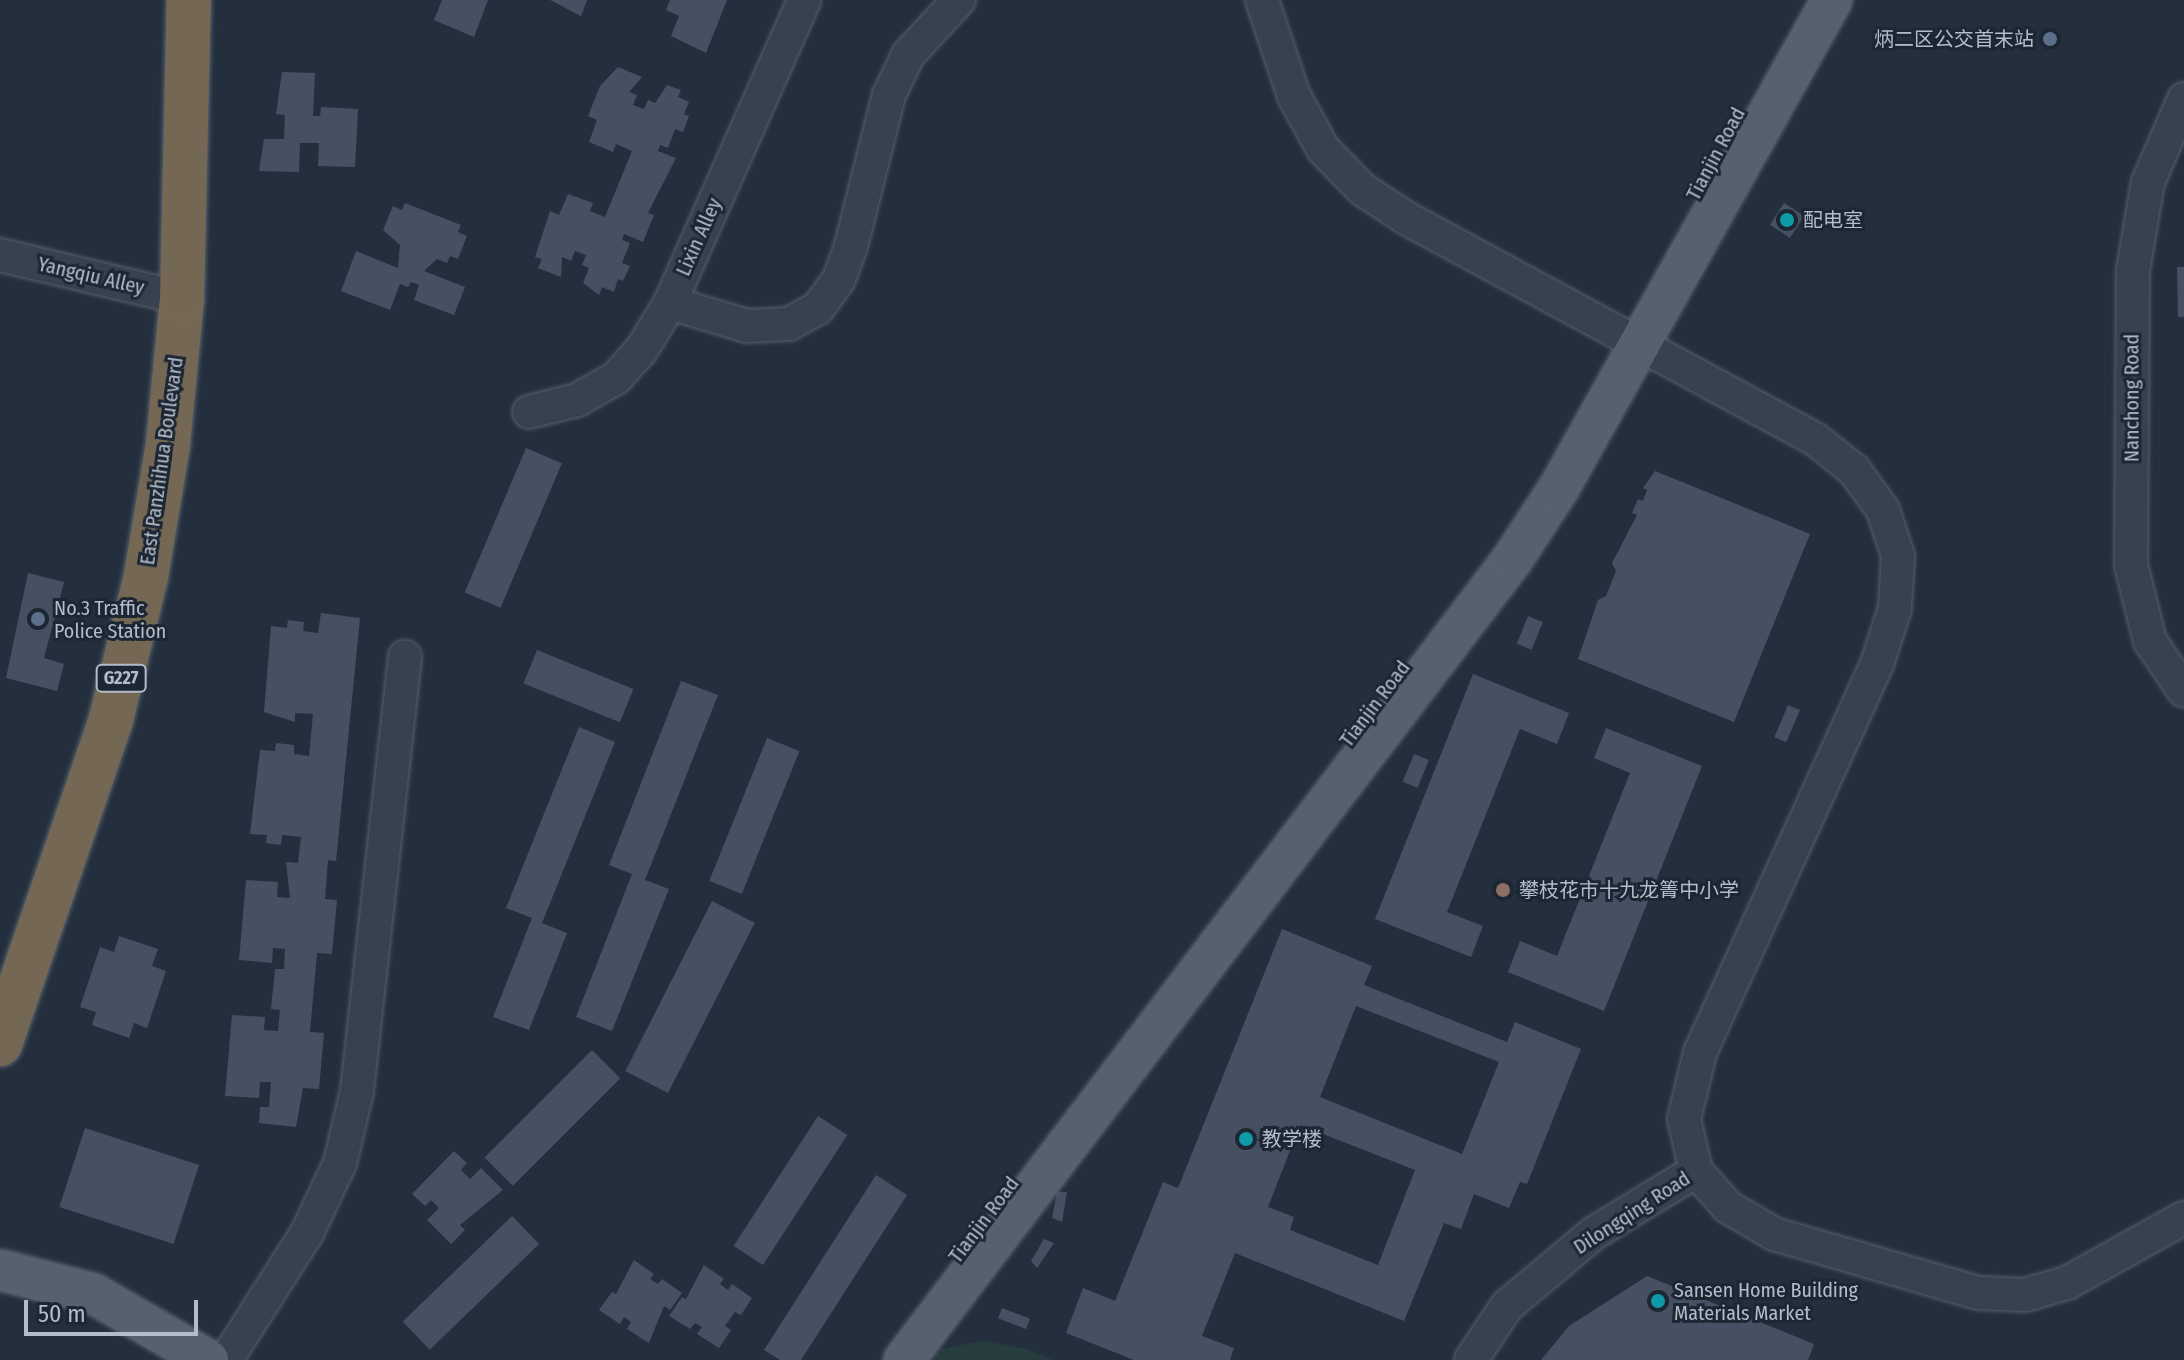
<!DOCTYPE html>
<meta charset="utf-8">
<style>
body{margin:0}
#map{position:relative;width:2184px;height:1360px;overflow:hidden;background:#242f3e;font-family:"Fira Sans Condensed","Noto Sans SC",sans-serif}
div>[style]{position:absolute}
.green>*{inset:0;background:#263c3f}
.building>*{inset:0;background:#455162;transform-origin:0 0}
.roads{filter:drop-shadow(0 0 2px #565f6c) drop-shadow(0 0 2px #565f6c)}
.minor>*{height:32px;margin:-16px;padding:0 16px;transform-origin:16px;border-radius:16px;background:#38414e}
.major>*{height:40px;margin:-20px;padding:0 20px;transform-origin:20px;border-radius:20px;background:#56606e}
.highway>*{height:44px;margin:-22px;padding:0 22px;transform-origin:22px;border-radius:22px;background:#746855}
.dots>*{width:22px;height:22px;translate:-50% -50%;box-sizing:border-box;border:4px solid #1d2633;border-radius:50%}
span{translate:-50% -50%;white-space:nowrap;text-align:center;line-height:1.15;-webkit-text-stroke:6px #1d2633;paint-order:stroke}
.shield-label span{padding:2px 6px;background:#1d2633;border:2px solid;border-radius:6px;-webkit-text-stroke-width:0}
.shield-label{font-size:18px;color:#b4bcc9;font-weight:700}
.poi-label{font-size:20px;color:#b4bcc9}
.right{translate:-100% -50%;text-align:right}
.left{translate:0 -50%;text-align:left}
.street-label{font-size:20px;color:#b4bcc9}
.scale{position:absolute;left:24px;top:1300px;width:174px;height:36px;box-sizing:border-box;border:4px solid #b4bcc9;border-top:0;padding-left:10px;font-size:24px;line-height:28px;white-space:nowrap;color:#b4bcc9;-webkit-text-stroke:6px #1d2633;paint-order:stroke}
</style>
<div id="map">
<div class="green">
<div style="clip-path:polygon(982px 1341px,1024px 1348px,1053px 1360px,921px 1360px,940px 1349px)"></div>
</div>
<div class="building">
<div style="clip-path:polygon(442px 0,488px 0,474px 37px,434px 20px)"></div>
<div style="clip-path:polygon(550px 0,587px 0,581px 16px)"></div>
<div style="clip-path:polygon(670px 0,727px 0,706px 53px,671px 36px,679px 16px,666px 10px)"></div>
<div style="clip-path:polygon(618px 67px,642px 77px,629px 92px,637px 95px,633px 105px,644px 109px,648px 100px,655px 103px,667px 85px,681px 90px,678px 97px,689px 102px,684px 114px,689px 116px,683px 132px,675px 129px,668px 148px,660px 145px,658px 151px,676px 158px,648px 213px,654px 215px,643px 242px,624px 234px,622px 240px,630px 243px,622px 263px,630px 266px,623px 281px,618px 279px,614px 292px,602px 287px,599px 295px,583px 283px,589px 268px,582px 265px,586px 255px,575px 251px,571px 261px,562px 257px,561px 277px,538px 268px,542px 259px,535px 257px,550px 211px,559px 215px,568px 194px,593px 203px,590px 211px,605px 217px,632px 151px,616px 144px,613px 152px,589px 142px,597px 120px,588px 116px,600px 86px)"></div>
<div style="clip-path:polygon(282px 72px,315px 73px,313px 116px,320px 116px,321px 107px,358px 109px,355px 167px,318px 166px,319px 143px,300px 143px,299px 172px,259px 171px,264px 139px,284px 139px,285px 115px,276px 114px)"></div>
<div style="clip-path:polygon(405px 203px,461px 225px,458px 232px,467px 236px,458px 259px,450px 256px,447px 263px,437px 259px,424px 271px,465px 287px,454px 315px,414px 300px,419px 285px,411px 282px,408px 287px,400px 284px,390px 310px,341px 291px,356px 251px,398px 268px,400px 245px,383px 230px,393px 206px,402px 210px)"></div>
<div style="left:1784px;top:203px;width:24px;height:26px;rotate:33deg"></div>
<div style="clip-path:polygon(2177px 267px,2184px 267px,2184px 317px,2178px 317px)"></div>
<div style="left:526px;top:448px;width:39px;height:157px;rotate:23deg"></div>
<div style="clip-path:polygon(1655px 471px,1810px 534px,1734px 722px,1578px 659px,1598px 600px,1606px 596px,1616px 571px,1612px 563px,1637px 515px,1632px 513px,1638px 499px,1643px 501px,1647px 490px,1643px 488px)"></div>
<div style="clip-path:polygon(28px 573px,64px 582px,44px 658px,64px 664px,57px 691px,6px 678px)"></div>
<div style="clip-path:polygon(321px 613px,360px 618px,336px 861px,328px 860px,325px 899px,337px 900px,332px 954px,317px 953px,310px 1032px,324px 1033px,319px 1089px,303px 1088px,296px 1127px,259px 1123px,260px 1107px,269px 1107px,271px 1082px,260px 1082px,259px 1098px,225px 1096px,232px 1015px,265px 1017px,264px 1030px,278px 1031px,280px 1010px,271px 1009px,275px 969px,284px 969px,285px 949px,273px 948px,272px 963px,239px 960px,246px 880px,278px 882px,277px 897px,290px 898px,286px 862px,298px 863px,301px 837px,282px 835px,281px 845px,266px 843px,267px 835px,250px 834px,260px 750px,275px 751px,276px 743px,294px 745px,294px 754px,309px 756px,313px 714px,295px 713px,295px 722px,264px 712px,271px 626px,287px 628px,288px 620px,304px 622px,303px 631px,318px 633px)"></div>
<div style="left:1528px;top:616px;width:16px;height:30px;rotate:22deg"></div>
<div style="left:537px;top:650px;width:104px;height:36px;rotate:22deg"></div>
<div style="clip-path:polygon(1473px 674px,1569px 713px,1557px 744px,1520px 729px,1447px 912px,1483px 926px,1471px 957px,1375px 919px)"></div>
<div style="clip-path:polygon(681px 681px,718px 695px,645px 880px,669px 889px,612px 1031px,576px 1017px,632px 874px,609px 865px)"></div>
<div style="left:1788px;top:705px;width:13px;height:35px;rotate:23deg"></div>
<div style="clip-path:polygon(579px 727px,615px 742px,542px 923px,567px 933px,529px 1030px,493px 1017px,532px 918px,506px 908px)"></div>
<div style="clip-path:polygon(1606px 728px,1702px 766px,1604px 1011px,1508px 972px,1520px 941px,1557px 956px,1630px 773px,1594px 758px)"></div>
<div style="left:767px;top:738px;width:35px;height:154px;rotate:22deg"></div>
<div style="left:1414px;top:754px;width:16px;height:30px;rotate:22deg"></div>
<div style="left:712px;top:901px;width:48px;height:191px;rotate:27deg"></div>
<div style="clip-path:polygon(evenodd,1282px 929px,1372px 966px,1364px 985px,1399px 999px,1507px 1042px,1515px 1022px,1581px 1049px,1527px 1184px,1520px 1182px,1509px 1208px,1474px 1194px,1461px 1229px,1444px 1223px,1404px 1321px,1235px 1253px,1202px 1336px,1234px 1348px,1230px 1360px,1134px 1360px,1066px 1333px,1083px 1288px,1115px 1301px,1163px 1182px,1178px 1188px,1282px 929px,1356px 1006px,1499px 1062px,1462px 1154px,1320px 1097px,1356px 1006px,1282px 929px,1300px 1125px,1415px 1170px,1378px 1265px,1290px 1230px,1294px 1217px,1268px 1207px,1300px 1125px)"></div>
<div style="clip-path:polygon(119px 936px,158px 949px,152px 966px,166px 971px,147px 1028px,134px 1023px,129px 1038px,92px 1025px,96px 1012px,80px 1007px,100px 947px,114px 952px)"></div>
<div style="left:592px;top:1050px;width:40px;height:152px;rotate:45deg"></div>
<div style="left:818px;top:1116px;width:35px;height:155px;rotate:33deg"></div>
<div style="left:85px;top:1128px;width:120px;height:83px;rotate:18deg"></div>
<div style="clip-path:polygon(454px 1151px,467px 1163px,461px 1170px,470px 1179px,481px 1168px,503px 1190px,460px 1225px,465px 1230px,451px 1244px,427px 1220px,439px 1208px,431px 1200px,425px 1206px,412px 1194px)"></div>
<div style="clip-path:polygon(876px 1175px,907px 1195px,801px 1360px,780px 1360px,764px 1350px)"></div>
<div style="clip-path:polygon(1057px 1192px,1067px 1192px,1062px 1222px,1052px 1218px)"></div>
<div style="left:512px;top:1216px;width:39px;height:152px;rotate:46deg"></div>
<div style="clip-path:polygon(1044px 1239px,1054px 1243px,1037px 1268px,1031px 1261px)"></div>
<div style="clip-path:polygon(634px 1260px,654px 1274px,650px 1279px,658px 1284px,662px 1279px,682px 1293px,670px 1310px,664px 1306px,649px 1343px,627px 1329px,631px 1322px,624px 1317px,620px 1324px,599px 1310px,612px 1292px,616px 1294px)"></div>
<div style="clip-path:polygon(704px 1265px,724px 1279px,720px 1284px,728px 1290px,732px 1284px,752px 1298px,741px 1315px,735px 1312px,725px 1326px,731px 1330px,719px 1348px,697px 1334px,702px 1327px,695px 1323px,690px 1329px,669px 1316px,682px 1297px,686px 1299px)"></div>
<div style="clip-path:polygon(1647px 1276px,1814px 1344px,1808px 1360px,1541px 1360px,1569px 1326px)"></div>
<div style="left:1002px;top:1308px;width:30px;height:11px;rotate:21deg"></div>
</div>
<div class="roads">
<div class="minor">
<div style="left:1262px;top:0;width:101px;rotate:71.6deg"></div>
<div style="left:1294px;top:96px;width:60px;rotate:61.3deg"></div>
<div style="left:1323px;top:149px;width:56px;rotate:45.7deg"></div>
<div style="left:1362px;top:189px;width:53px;rotate:33.4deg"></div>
<div style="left:1406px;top:218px;width:465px;rotate:28.4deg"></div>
<div style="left:1815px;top:439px;width:50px;rotate:38.5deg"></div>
<div style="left:1854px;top:470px;width:49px;rotate:54.1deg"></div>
<div style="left:1883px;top:510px;width:48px;rotate:71.9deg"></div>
<div style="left:1898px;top:556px;width:52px;rotate:93.3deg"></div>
<div style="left:1895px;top:608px;width:59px;rotate:107.8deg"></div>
<div style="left:1877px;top:664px;width:427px;rotate:114.5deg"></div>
<div style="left:1700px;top:1053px;width:68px;rotate:103.6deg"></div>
<div style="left:1684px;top:1119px;width:53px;rotate:77deg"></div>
<div style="left:1696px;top:1171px;width:48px;rotate:48.4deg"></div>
<div style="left:1728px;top:1207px;width:53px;rotate:30.4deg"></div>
<div style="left:1774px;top:1234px;width:213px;rotate:16.1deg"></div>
<div style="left:1979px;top:1293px;width:46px;rotate:2.5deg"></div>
<div style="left:2025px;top:1295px;width:44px;rotate:-15.9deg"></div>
<div style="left:2067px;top:1283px;width:134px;rotate:-29.1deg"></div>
<div style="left:2184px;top:99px;width:90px;rotate:113.4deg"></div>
<div style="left:2148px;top:182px;width:90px;rotate:99.6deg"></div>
<div style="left:2133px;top:271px;width:294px;rotate:90.4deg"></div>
<div style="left:2131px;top:565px;width:78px;rotate:76deg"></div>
<div style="left:2150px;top:641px;width:60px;rotate:55.8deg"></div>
<div style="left:0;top:255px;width:187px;rotate:13.3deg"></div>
<div style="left:670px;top:303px;width:80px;rotate:16.6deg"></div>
<div style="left:747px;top:326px;width:42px;rotate:-2.7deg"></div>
<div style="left:789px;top:324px;width:33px;rotate:-29deg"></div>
<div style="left:818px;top:308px;width:36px;rotate:-54deg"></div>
<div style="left:839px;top:279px;width:35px;rotate:-70deg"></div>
<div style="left:851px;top:246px;width:156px;rotate:-75.9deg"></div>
<div style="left:889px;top:95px;width:44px;rotate:-64.6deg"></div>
<div style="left:908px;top:55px;width:75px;rotate:-47.2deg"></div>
<div style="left:529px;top:412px;width:49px;rotate:-14deg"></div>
<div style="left:577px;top:400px;width:45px;rotate:-29.4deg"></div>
<div style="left:616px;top:378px;width:39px;rotate:-48deg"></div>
<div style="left:642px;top:349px;width:54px;rotate:-58.7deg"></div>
<div style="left:670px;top:303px;width:331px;rotate:-66.1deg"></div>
<div style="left:226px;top:1360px;width:151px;rotate:-57.5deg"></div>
<div style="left:307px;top:1233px;width:77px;rotate:-64.8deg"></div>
<div style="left:340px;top:1163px;width:74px;rotate:-76.7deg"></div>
<div style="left:357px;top:1091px;width:437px;rotate:-83.7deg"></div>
<div style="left:1471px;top:1360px;width:65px;rotate:-56.3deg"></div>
<div style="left:1507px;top:1306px;width:114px;rotate:-40deg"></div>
<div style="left:1594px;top:1233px;width:119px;rotate:-31.3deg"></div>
</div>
<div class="major">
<div style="left:0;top:1270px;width:97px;rotate:14.3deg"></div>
<div style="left:94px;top:1294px;width:132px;rotate:30.1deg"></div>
<div style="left:904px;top:1360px;width:1005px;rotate:-52.77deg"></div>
<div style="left:1512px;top:560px;width:86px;rotate:-56.9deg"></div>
<div style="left:1559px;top:488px;width:559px;rotate:-60.78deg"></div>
</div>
<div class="highway">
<div style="left:0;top:1044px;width:343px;rotate:-71.1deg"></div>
<div style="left:111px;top:719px;width:147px;rotate:-76.2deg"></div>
<div style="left:146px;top:576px;width:134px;rotate:-80.5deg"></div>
<div style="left:168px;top:444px;width:147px;rotate:-84.5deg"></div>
<div style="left:182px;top:298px;width:298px;rotate:-88.7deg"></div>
</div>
</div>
<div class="dots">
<div style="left:2050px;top:39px;background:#5c6f8a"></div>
<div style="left:1787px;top:220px;background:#0f9aa8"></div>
<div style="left:38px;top:619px;background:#5c6f8a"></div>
<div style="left:1503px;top:890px;background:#8d6e63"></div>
<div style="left:1246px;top:1139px;background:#0f9aa8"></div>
<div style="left:1658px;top:1301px;background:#0f9aa8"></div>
</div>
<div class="shield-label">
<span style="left:121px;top:678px">G227</span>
</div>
<div class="poi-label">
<span class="right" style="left:2034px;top:39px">炳二区公交首末站</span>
<span class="left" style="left:1803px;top:220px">配电室</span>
<span class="left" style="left:54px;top:620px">No.3 Traffic<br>Police Station</span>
<span class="left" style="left:1519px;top:890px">攀枝花市十九龙箐中小学</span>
<span class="left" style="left:1262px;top:1139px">教学楼</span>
<span class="left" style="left:1674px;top:1302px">Sansen Home Building<br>Materials Market</span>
</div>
<div class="street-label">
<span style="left:1716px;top:154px;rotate:-62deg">Tianjin Road</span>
<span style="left:699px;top:237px;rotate:-66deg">Lixin Alley</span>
<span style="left:91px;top:276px;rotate:13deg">Yangqiu Alley</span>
<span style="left:2132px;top:398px;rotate:-90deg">Nanchong Road</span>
<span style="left:162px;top:461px;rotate:-82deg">East Panzhihua Boulevard</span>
<span style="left:1375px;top:704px;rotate:-53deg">Tianjin Road</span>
<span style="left:1632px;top:1213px;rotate:-33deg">Dilongqing Road</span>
<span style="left:984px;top:1220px;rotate:-53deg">Tianjin Road</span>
</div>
<div class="scale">50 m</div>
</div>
